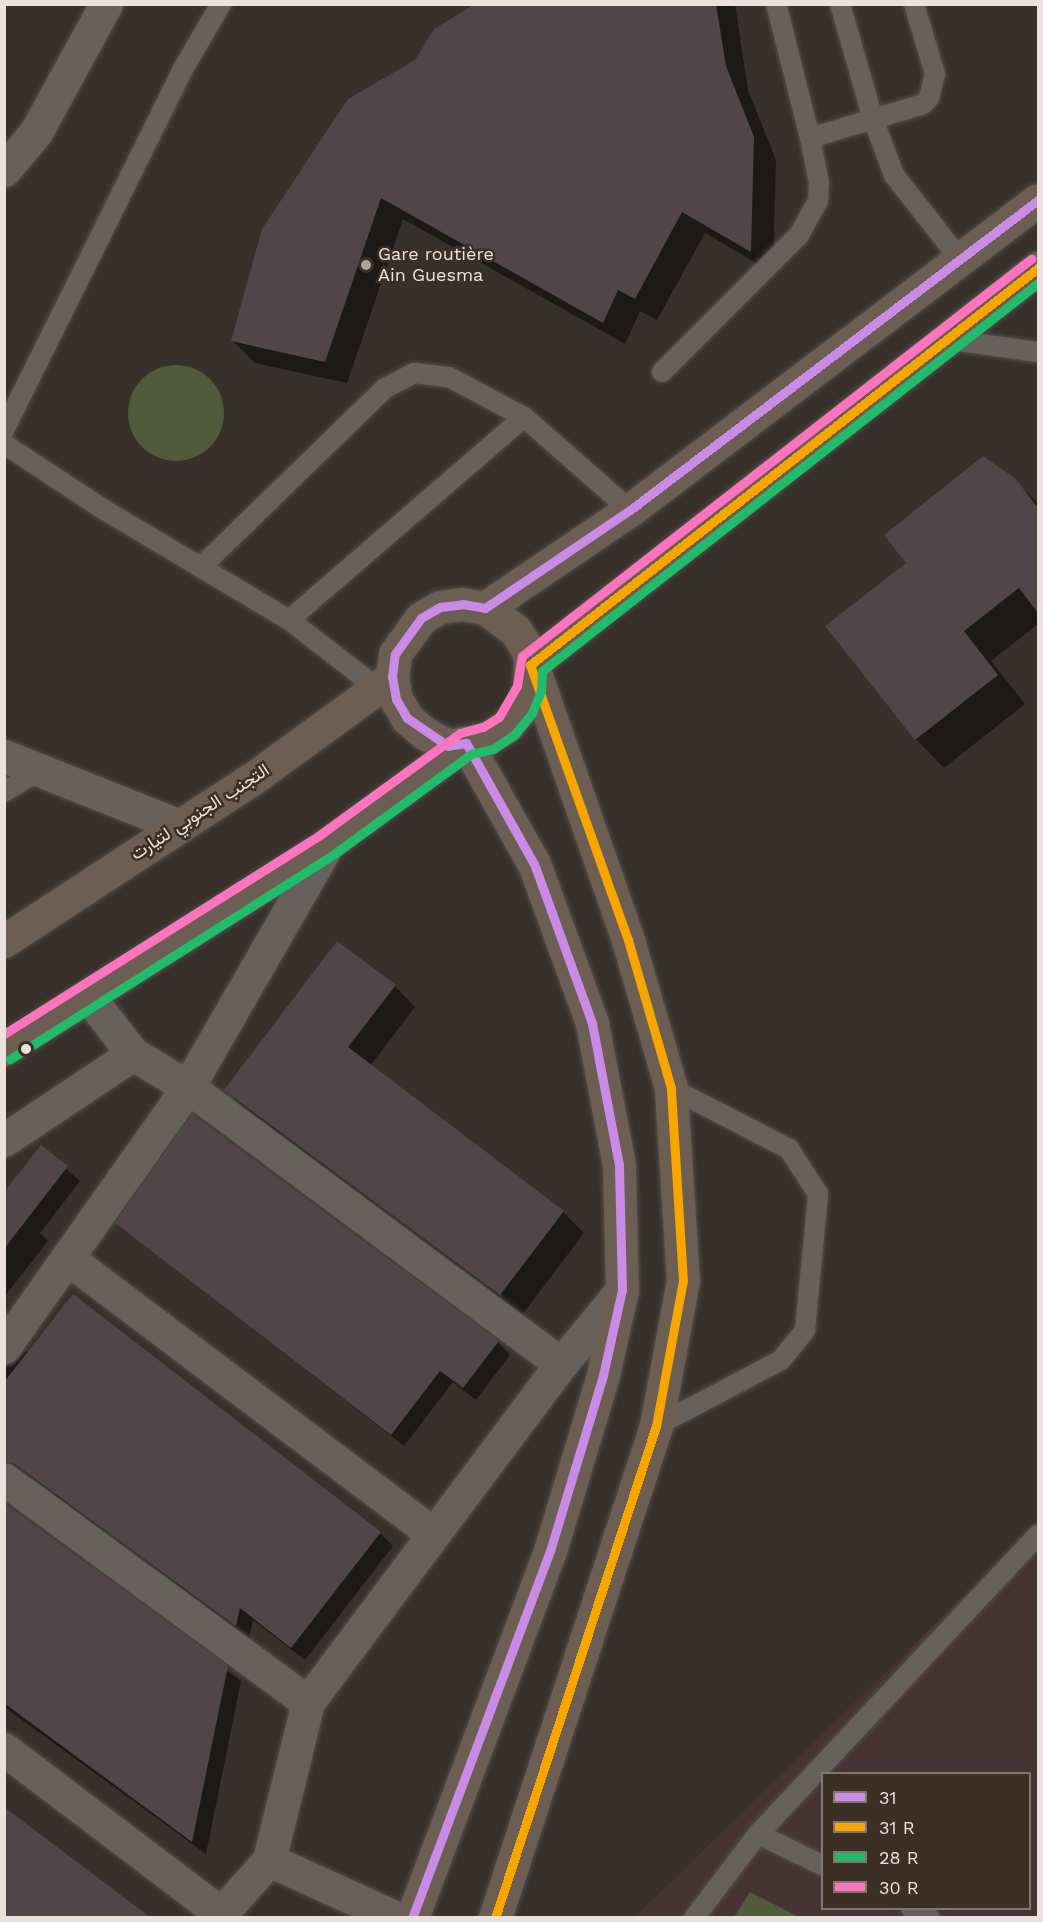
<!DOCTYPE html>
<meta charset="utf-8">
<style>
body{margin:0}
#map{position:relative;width:1043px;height:1922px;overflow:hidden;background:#37302b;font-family:"Work Sans",Vazirmatn,sans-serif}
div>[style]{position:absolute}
.industrial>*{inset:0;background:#463333}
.green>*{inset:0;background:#515b3b}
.round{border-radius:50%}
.shadow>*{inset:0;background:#0007}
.building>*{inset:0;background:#51454a}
.roads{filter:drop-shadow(0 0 2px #534d48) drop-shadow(0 0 2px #534d48)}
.service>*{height:20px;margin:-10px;padding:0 10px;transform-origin:10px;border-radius:10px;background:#66615d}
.minor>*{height:33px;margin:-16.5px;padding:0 16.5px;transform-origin:16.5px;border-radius:16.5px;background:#66615d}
.trunk>*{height:33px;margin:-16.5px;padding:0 16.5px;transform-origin:16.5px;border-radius:16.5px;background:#6c5e52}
.bus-1>*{height:9px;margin:-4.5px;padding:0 4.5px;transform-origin:4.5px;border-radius:4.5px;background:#ca8be6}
.bus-2>*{height:9px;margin:-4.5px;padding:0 4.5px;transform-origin:4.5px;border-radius:4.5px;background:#f7a600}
.bus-3>*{height:9px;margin:-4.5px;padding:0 4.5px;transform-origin:4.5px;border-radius:4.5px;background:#20bc6c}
.bus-4>*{height:9px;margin:-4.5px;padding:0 4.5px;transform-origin:4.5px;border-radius:4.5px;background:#fc73be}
.dots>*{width:16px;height:16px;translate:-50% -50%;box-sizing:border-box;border:3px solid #3c2f26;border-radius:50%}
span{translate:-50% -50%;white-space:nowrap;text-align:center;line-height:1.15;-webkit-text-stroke:5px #3c2f26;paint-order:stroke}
.poi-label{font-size:18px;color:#ebe2dd}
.left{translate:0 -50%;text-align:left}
.street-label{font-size:18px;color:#ebe2dd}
.frame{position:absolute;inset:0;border:6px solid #ebe2dd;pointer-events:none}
.legend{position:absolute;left:821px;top:1772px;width:210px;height:138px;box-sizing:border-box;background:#3c2f26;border:2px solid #82776f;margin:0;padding:8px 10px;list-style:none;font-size:18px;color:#ebe2dd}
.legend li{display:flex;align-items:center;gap:12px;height:30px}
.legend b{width:30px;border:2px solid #82776f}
</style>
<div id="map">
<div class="industrial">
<div style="clip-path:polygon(evenodd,1038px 1523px,1038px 1917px,635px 1917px,1038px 1523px,822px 1774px,1030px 1774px,1030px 1908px,822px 1908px,822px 1774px)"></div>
</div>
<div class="green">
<div class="round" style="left:128px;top:365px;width:96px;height:96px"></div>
<div style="clip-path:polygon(750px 1892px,799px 1917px,734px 1917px)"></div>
</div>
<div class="shadow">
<div style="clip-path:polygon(478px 4px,735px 4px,748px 90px,776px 160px,773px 273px,705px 233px,657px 320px,640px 311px,625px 344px,403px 219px,347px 383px,255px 363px,233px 341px,417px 62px)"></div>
<div style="clip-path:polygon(1015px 480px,1038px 504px,1038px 624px,991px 661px,1025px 704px,944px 768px,916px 739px)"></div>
<div style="clip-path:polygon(395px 986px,415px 1007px,370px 1066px,563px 1212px,584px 1233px,522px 1315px,246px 1111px,226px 1090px)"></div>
<div style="clip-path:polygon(41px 1147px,80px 1181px,40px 1233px,48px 1241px,4px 1297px,4px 1195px)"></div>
<div style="clip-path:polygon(116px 1223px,498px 1342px,510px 1355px,476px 1400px,453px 1382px,404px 1446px)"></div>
<div style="clip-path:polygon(26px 1351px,380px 1533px,393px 1546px,305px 1660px,253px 1620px,249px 1638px,30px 1477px,11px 1475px,4px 1480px,4px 1367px,13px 1365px)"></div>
<div style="clip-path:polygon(4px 1504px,241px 1681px,206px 1854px,4px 1707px)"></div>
<div style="clip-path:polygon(4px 1809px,147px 1918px,4px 1918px)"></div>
</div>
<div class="building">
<div style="clip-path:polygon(475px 4px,716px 4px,726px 66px,754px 137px,751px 252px,682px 212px,635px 299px,618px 290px,603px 323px,381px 198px,325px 362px,231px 341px,262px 229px,348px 99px,415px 60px,434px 29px)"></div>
<div style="clip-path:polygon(983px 456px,1016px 479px,1038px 508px,1038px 613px,1019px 588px,964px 631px,998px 675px,915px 740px,825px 626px,906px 563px,884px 535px)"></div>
<div style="clip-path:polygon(337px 941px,396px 985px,348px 1047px,564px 1211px,500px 1295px,224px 1090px)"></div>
<div style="clip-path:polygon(192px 1114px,499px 1341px,463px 1388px,440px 1371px,391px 1435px,115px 1223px)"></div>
<div style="clip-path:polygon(41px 1145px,68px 1166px,4px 1249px,4px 1192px)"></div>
<div style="clip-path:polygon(73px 1294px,381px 1532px,291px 1648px,240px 1608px,236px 1626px,15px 1464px,4px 1461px,4px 1382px)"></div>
<div style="clip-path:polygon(4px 1503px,228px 1666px,192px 1842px,4px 1703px)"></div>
<div style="clip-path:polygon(4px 1807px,150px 1917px,4px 1917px)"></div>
</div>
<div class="roads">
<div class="service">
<div style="left:840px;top:4px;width:120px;rotate:74deg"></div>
<div style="left:873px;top:119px;width:60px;rotate:69.4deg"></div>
<div style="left:894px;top:175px;width:105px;rotate:51.9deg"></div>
<div style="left:810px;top:138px;width:118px;rotate:-16.7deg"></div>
<div style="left:923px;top:104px;width:8px;rotate:-45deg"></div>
<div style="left:929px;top:98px;width:25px;rotate:-76deg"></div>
<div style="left:935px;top:74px;width:73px;rotate:-106.7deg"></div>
<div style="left:945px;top:339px;width:94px;rotate:8deg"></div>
<div style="left:662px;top:372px;width:194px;rotate:-45deg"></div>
<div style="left:799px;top:235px;width:39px;rotate:-61deg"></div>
<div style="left:818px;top:201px;width:18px;rotate:-87deg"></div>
<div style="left:819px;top:183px;width:46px;rotate:-101.3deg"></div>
<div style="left:810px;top:138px;width:138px;rotate:-104.2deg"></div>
<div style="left:4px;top:430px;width:403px;rotate:-63.6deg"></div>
<div style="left:183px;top:69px;width:75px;rotate:-59.7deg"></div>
<div style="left:4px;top:444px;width:118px;rotate:33.3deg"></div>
<div style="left:103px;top:509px;width:217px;rotate:30.8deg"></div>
<div style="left:289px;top:620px;width:115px;rotate:37.6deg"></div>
<div style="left:202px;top:566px;width:255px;rotate:-44.2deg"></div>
<div style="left:385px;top:388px;width:33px;rotate:-27deg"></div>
<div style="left:414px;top:373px;width:35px;rotate:7deg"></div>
<div style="left:449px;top:377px;width:85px;rotate:28.1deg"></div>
<div style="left:524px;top:417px;width:141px;rotate:41.3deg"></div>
<div style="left:289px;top:620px;width:311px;rotate:-40.8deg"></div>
<div style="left:4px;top:792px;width:41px;rotate:-31deg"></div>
<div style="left:656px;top:1426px;width:141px;rotate:-27.8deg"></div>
<div style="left:781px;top:1360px;width:38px;rotate:-51deg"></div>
<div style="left:805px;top:1330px;width:137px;rotate:-84.5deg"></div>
<div style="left:818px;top:1194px;width:54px;rotate:-122.8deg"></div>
<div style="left:789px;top:1149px;width:133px;rotate:-152.7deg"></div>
<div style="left:758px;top:1834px;width:71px;rotate:25.8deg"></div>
<div style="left:911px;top:1908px;width:21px;rotate:28deg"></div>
<div style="left:694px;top:1918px;width:106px;rotate:-52.7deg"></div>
<div style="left:758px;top:1834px;width:410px;rotate:-46.9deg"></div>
</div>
<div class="minor">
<div style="left:4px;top:170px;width:50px;rotate:-49.9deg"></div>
<div style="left:36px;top:132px;width:146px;rotate:-61.3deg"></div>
<div style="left:4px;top:756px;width:186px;rotate:21.7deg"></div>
<div style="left:88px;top:996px;width:73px;rotate:52.2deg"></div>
<div style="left:133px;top:1054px;width:64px;rotate:31deg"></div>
<div style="left:188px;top:1087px;width:465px;rotate:36.6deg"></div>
<div style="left:4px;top:1140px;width:155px;rotate:-33.7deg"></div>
<div style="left:67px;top:1258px;width:457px;rotate:37deg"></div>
<div style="left:4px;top:1347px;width:319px;rotate:-54.7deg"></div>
<div style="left:188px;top:1087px;width:280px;rotate:-60.1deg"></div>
<div style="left:4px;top:1479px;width:377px;rotate:36.3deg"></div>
<div style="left:4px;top:1749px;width:270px;rotate:37.2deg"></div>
<div style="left:269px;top:1860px;width:163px;rotate:-76.1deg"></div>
<div style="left:308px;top:1702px;width:422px;rotate:-53.2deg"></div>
<div style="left:561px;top:1364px;width:96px;rotate:-50.5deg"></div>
<div style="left:217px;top:1918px;width:78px;rotate:-48.1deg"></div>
<div style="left:269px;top:1860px;width:140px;rotate:24.5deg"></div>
</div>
<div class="trunk">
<div style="left:485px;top:608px;width:175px;rotate:-34.1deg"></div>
<div style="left:630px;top:510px;width:512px;rotate:-37.23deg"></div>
<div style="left:530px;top:665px;width:645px;rotate:-38.01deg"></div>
<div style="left:4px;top:941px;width:296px;rotate:-33.2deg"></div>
<div style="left:252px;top:779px;width:173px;rotate:-36.1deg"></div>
<div style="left:4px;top:1049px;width:383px;rotate:-32.3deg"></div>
<div style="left:328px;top:844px;width:171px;rotate:-36.2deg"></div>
<div style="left:412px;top:1918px;width:392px;rotate:-69.4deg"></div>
<div style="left:550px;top:1551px;width:184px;rotate:-73.2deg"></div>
<div style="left:603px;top:1375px;width:87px;rotate:-77.4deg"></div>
<div style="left:622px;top:1290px;width:125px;rotate:-91.4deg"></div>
<div style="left:619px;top:1165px;width:145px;rotate:-100.8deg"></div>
<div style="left:592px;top:1023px;width:169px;rotate:-110deg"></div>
<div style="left:534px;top:864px;width:139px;rotate:-119.3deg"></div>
<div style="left:495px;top:1918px;width:518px;rotate:-71.88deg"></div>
<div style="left:656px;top:1426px;width:147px;rotate:-79.5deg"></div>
<div style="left:683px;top:1281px;width:193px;rotate:-93.6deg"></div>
<div style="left:671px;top:1088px;width:154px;rotate:-106.2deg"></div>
<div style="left:628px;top:940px;width:310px;rotate:-109.2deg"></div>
<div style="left:526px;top:647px;width:19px;rotate:-122deg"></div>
<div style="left:516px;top:631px;width:39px;rotate:-143deg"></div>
<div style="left:485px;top:608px;width:22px;rotate:-170deg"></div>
<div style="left:463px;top:604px;width:23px;rotate:173deg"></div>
<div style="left:440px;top:607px;width:22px;rotate:150deg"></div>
<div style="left:421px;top:618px;width:44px;rotate:125.8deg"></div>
<div style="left:395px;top:654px;width:23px;rotate:97deg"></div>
<div style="left:392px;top:677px;width:22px;rotate:80deg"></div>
<div style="left:396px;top:699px;width:22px;rotate:60deg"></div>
<div style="left:407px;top:718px;width:23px;rotate:41deg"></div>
<div style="left:424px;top:733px;width:27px;rotate:28deg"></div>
<div style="left:448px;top:746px;width:41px;rotate:-11.3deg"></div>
<div style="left:488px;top:738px;width:22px;rotate:-32deg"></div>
<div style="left:507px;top:726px;width:22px;rotate:-51deg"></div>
<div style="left:521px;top:709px;width:22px;rotate:-69deg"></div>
<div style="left:529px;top:688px;width:23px;rotate:-88deg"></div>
</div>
</div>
<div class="bus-1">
<div style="left:412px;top:1918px;width:392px;rotate:-69.4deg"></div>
<div style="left:550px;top:1551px;width:184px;rotate:-73.2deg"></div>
<div style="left:603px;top:1375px;width:87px;rotate:-77.4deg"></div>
<div style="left:622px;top:1290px;width:125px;rotate:-91.4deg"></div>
<div style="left:619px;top:1165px;width:145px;rotate:-100.8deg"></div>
<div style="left:592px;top:1023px;width:169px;rotate:-110deg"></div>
<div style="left:534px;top:864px;width:139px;rotate:-119.3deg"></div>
<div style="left:466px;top:743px;width:18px;rotate:171deg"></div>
<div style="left:448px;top:746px;width:50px;rotate:-145.7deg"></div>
<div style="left:407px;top:718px;width:22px;rotate:-120deg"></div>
<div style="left:396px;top:699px;width:22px;rotate:-100deg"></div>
<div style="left:392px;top:677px;width:23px;rotate:-83deg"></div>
<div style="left:395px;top:654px;width:44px;rotate:-54.2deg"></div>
<div style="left:421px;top:618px;width:22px;rotate:-30deg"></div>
<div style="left:440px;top:607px;width:23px;rotate:-7deg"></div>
<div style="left:463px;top:604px;width:22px;rotate:10deg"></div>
<div style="left:485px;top:608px;width:175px;rotate:-34.1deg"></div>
<div style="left:630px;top:510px;width:512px;rotate:-37.23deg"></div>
</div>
<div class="bus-2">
<div style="left:495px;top:1918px;width:518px;rotate:-71.88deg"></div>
<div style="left:656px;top:1426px;width:147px;rotate:-79.5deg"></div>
<div style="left:683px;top:1281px;width:193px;rotate:-93.6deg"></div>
<div style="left:671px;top:1088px;width:154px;rotate:-106.2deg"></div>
<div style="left:628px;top:940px;width:292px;rotate:-109.6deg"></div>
<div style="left:530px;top:665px;width:645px;rotate:-38.01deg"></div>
</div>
<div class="bus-3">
<div style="left:10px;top:1059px;width:383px;rotate:-32.3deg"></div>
<div style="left:334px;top:854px;width:170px;rotate:-36.1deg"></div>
<div style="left:471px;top:754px;width:23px;rotate:-13deg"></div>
<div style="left:493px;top:749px;width:25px;rotate:-34deg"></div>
<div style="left:514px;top:735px;width:28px;rotate:-51deg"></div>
<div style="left:532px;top:713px;width:24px;rotate:-68deg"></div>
<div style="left:541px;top:691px;width:20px;rotate:-87deg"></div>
<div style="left:542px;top:671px;width:630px;rotate:-38.03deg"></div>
</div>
<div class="bus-4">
<div style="left:4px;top:1034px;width:375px;rotate:-32.2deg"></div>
<div style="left:321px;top:834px;width:172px;rotate:-36deg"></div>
<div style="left:460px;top:733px;width:24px;rotate:-15deg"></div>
<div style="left:483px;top:727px;width:19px;rotate:-32deg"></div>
<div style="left:499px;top:717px;width:36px;rotate:-60deg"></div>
<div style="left:517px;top:686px;width:30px;rotate:-81deg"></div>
<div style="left:522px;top:656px;width:646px;rotate:-37.95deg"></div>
</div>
<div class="dots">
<div style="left:366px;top:265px;background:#aca49f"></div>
<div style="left:26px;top:1049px;background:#ebe2dd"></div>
</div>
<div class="poi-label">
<span class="left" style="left:378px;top:265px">Gare routière<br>Ain Guesma</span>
</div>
<div class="street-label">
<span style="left:200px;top:812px;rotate:-33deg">التجنب الجنوبي لتيارت</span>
</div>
<div class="frame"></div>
<ul class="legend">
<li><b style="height:8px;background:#ca8be6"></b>31</li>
<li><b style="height:8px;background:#f7a600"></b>31 R</li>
<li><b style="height:8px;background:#20bc6c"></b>28 R</li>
<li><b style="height:8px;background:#fc73be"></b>30 R</li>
</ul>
</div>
